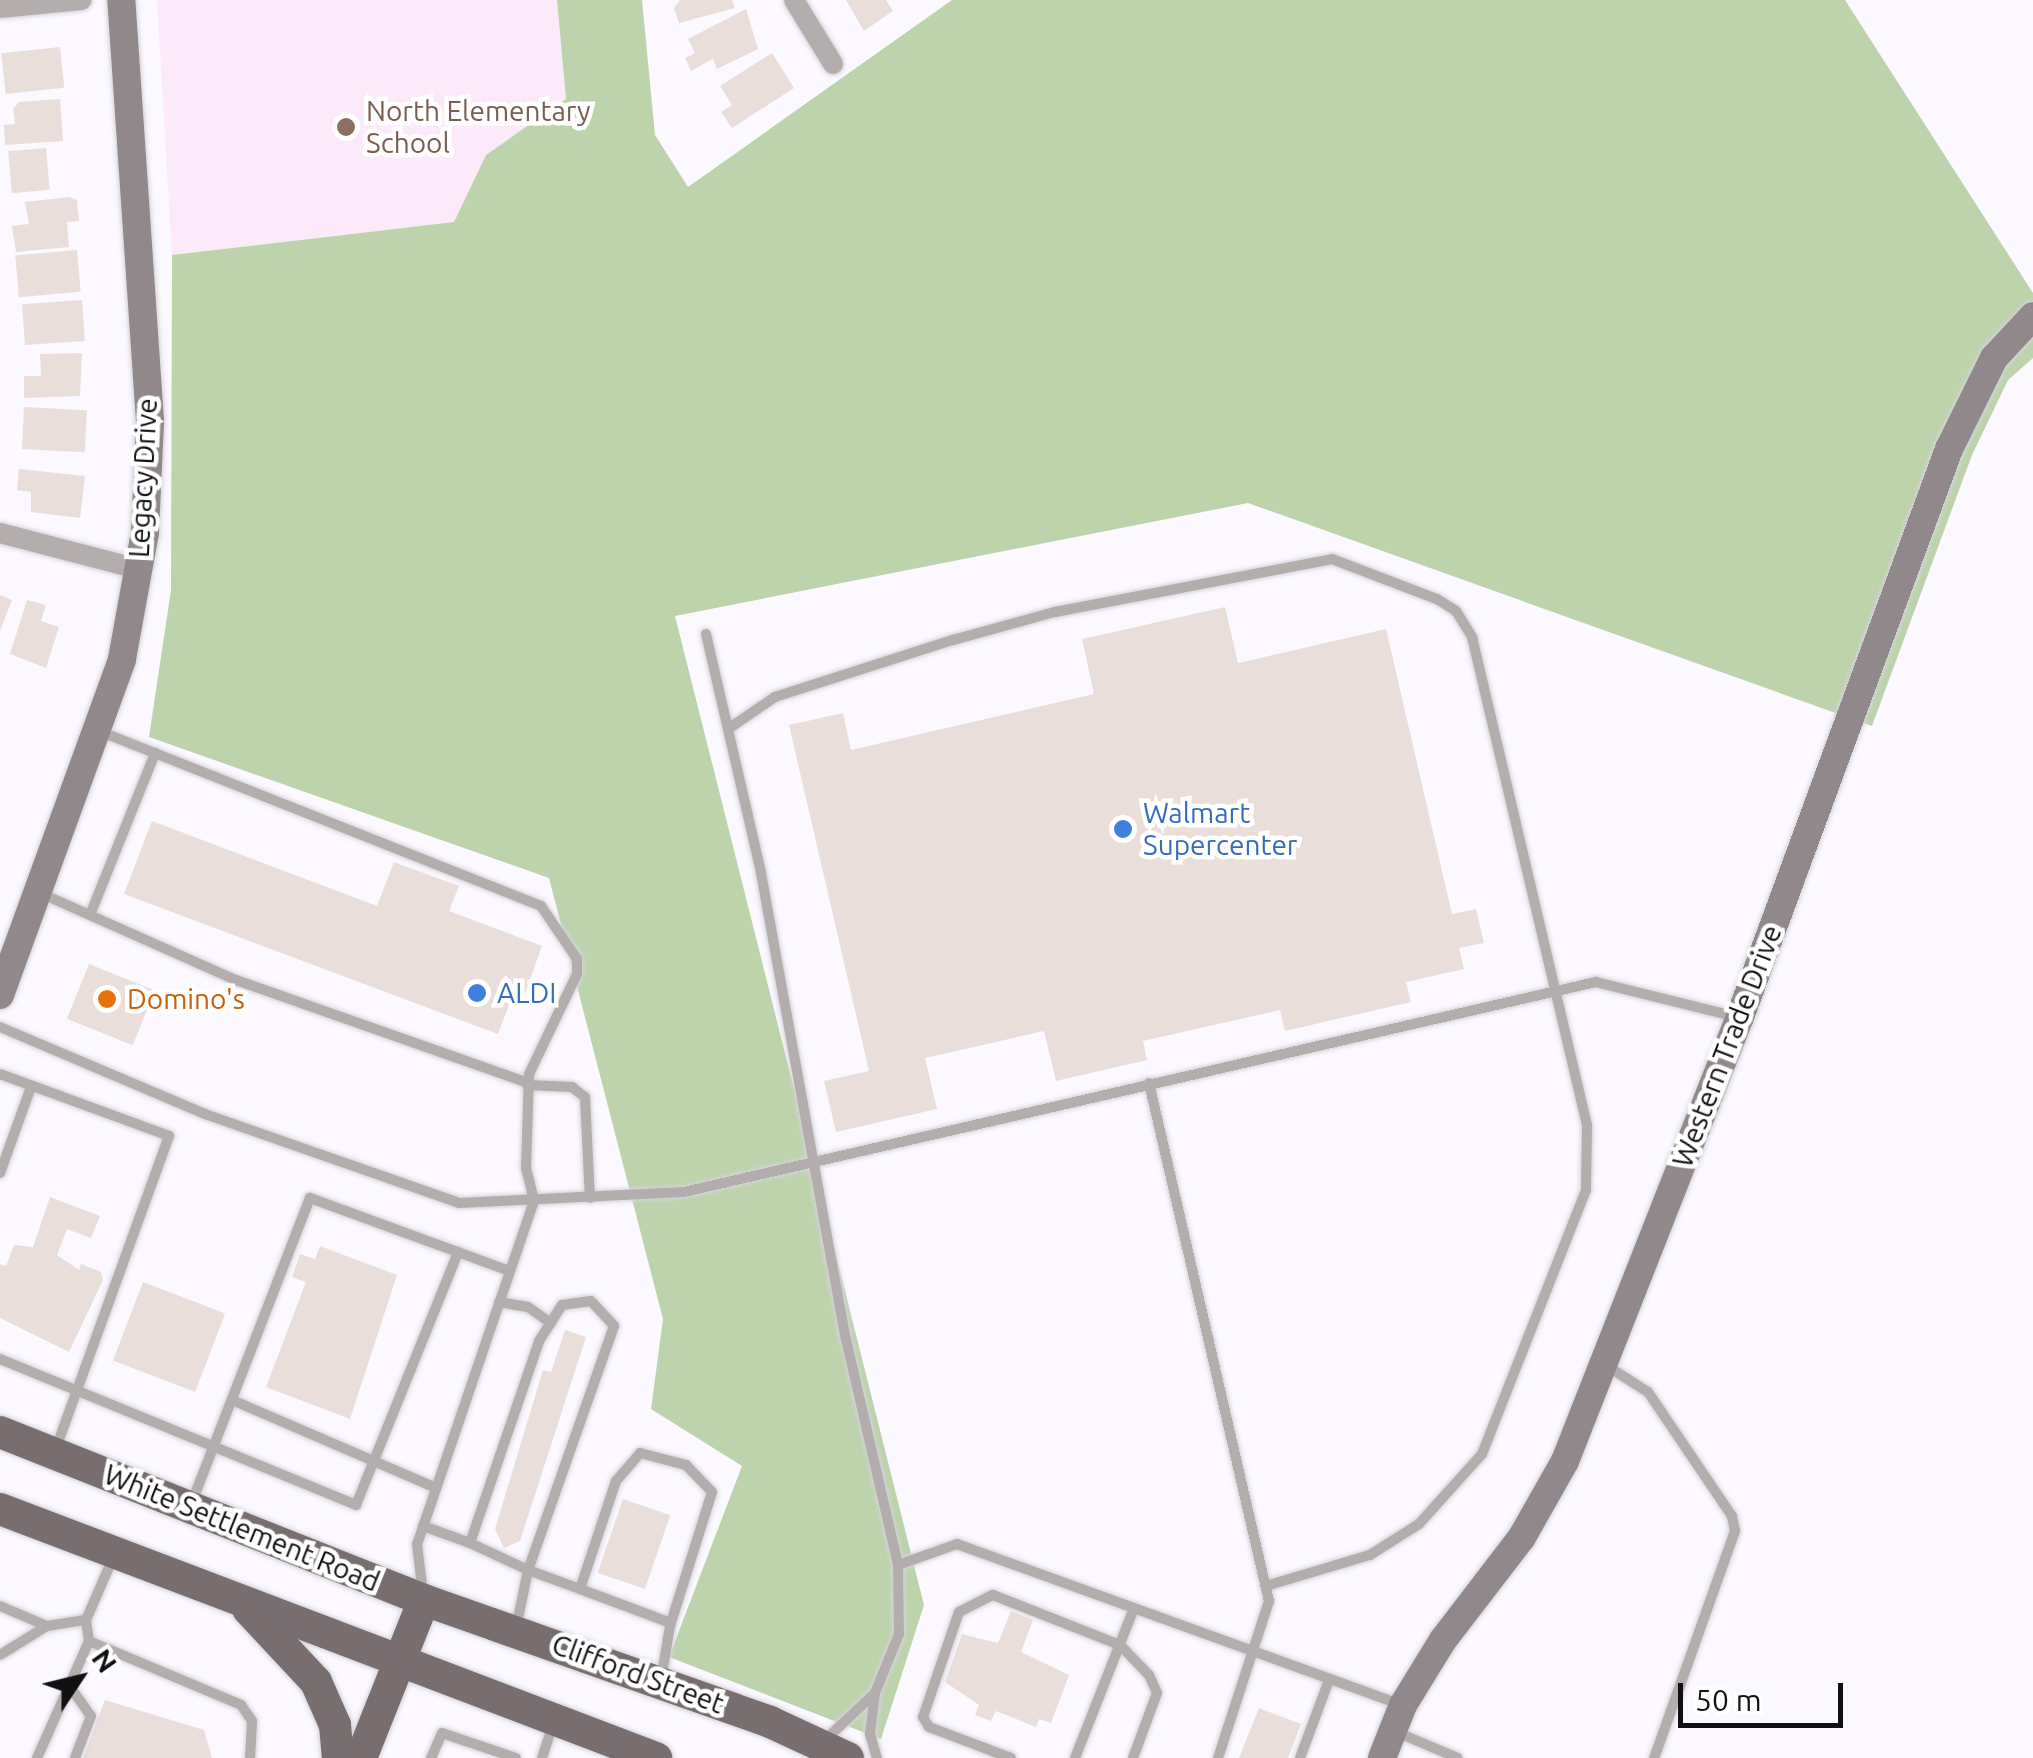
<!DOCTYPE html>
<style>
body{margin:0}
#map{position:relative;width:2033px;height:1758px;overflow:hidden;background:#fbf8ff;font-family:Ubuntu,sans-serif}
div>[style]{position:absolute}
.education>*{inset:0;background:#fce9fa}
.green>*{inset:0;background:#bcd3ac}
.building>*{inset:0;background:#eadedb;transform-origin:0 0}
.roads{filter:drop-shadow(0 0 2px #d6d3d9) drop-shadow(0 0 2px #d6d3d9)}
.lane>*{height:10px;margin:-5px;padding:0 5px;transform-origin:5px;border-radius:5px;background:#b3adae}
.street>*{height:20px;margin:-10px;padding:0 10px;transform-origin:10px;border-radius:10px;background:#b3adae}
.secondary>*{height:28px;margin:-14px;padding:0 14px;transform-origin:14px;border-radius:14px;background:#90888a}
.primary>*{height:32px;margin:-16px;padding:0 16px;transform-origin:16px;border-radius:16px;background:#786e70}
.dots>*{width:28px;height:28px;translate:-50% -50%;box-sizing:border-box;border:5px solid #fff;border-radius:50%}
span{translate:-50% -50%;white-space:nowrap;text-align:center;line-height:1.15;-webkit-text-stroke:9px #fff;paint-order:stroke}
.education-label{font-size:28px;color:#785e54}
.left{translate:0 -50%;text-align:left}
.street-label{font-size:28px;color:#111013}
.shop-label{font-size:28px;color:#366cbe}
.food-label{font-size:28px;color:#c56008}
.north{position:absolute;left:30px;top:1628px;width:100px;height:100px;-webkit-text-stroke:8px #fff;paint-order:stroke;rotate:55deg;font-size:28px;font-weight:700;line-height:40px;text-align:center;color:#111013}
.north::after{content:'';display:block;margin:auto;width:35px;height:45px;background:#111013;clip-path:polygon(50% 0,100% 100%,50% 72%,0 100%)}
.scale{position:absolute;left:1678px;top:1683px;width:165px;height:45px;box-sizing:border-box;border:5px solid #111013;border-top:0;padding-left:12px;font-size:30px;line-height:35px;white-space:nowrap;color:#111013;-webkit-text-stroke:8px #fff;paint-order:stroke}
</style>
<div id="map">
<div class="education">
<div style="clip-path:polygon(157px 0,557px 0,566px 99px,486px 155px,454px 222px,172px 255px)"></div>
</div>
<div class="green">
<div style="clip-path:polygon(557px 0,642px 0,655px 135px,688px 187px,952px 0,1845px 0,2033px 293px,2033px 358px,2008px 380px,1972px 455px,1872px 726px,1248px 503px,675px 616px,924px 1605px,881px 1739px,669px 1657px,742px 1466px,651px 1409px,663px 1319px,549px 878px,149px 737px,171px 590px,172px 255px,454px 222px,486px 155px,566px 99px)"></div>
</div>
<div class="building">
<div style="clip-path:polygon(680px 0,732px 0,735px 8px,679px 23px,674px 8px)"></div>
<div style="clip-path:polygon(846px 0,886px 0,893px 11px,864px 31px)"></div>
<div style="clip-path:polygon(746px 9px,758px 49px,717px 69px,713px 59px,691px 71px,685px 58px,695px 53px,688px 39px)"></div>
<div style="left:60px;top:47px;width:41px;height:59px;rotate:84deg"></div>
<div style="clip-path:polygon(772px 53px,794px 88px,732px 128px,721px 112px,732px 105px,720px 86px)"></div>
<div style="clip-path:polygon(60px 99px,63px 141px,5px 145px,4px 125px,15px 124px,13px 109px,19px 102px)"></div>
<div style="left:46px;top:148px;width:42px;height:38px;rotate:85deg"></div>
<div style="clip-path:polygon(69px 197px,77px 200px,79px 221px,67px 222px,69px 247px,16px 252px,12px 226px,29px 224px,25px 202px)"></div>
<div style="left:77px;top:250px;width:42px;height:62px;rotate:85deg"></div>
<div style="left:82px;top:300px;width:41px;height:60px;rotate:86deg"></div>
<div style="clip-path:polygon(82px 353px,80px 396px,24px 398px,24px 376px,41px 376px,40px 354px)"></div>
<div style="left:24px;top:407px;width:63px;height:42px;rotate:3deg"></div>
<div style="clip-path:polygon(19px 469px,85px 476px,80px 518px,31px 512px,31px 492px,17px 490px)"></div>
<div style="clip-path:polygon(0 595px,12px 600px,0 631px)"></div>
<div style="clip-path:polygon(27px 600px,46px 605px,41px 621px,59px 627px,46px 668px,10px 654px)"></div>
<div style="clip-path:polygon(1225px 607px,1238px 663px,1386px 629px,1452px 914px,1476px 909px,1484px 943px,1459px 948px,1464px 969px,1406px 982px,1411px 1002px,1285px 1031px,1280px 1010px,1143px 1041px,1147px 1060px,1056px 1081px,1044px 1031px,925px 1058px,937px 1109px,836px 1132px,824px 1081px,869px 1071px,789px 725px,843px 713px,851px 750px,1094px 694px,1082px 639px)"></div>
<div style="clip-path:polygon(152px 821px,377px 906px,394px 862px,459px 886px,449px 911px,542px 946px,522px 1001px,512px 997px,498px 1034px,124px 894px)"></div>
<div style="left:89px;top:964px;width:71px;height:59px;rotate:22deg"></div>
<div style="clip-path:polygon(50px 1197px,100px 1216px,91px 1238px,67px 1229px,57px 1255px,79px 1270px,81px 1264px,101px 1272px,103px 1280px,69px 1352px,0 1318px,0 1264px,6px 1266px,14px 1245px,33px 1247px)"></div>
<div style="clip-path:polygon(320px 1246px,397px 1275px,350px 1419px,266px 1387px,306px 1282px,292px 1277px,300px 1254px,315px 1259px)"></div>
<div style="left:143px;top:1282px;width:88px;height:84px;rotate:21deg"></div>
<div style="clip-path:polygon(565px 1330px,586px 1337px,520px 1541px,504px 1548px,495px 1529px,543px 1370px,551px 1372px)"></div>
<div style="left:623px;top:1499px;width:50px;height:78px;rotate:19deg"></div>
<div style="clip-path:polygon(1011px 1611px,1033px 1620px,1021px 1652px,1069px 1675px,1051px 1723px,1039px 1719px,1036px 1727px,996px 1711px,991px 1721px,975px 1715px,979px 1705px,945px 1682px,962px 1634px,998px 1643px)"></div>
<div style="clip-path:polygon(105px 1700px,204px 1730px,212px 1758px,83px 1758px)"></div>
<div style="clip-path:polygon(1259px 1708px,1301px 1724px,1288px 1758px,1239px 1758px)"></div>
</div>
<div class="roads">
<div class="lane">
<div style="left:706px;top:634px;width:245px;rotate:77deg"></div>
<div style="left:761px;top:873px;width:470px;rotate:79.7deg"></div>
<div style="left:845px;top:1335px;width:236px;rotate:77deg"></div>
<div style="left:898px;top:1565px;width:69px;rotate:89.2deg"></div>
<div style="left:899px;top:1634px;width:64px;rotate:112.1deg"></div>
<div style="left:875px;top:1693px;width:41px;rotate:97deg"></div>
<div style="left:870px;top:1734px;width:25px;rotate:74deg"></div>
<div style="left:728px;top:729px;width:57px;rotate:-34.2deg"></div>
<div style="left:775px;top:697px;width:187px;rotate:-17.8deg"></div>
<div style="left:953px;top:640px;width:106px;rotate:-15.4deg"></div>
<div style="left:1055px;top:612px;width:282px;rotate:-10.8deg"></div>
<div style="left:1332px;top:559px;width:112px;rotate:20.9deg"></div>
<div style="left:1437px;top:599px;width:22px;rotate:32deg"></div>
<div style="left:1456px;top:611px;width:31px;rotate:58deg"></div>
<div style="left:1472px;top:637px;width:501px;rotate:76.74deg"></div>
<div style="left:1587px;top:1125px;width:65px;rotate:90.9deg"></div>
<div style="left:1586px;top:1190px;width:284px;rotate:111.5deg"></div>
<div style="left:1482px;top:1454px;width:94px;rotate:132deg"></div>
<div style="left:1419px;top:1524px;width:58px;rotate:147.7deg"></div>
<div style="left:1370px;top:1555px;width:109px;rotate:163.4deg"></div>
<div style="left:99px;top:731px;width:475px;rotate:21.6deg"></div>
<div style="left:541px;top:906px;width:64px;rotate:55.8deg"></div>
<div style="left:577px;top:959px;width:15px;rotate:90deg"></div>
<div style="left:577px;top:974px;width:111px;rotate:115.6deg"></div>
<div style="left:529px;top:1074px;width:94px;rotate:91.8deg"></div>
<div style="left:526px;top:1168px;width:34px;rotate:76deg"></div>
<div style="left:534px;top:1201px;width:362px;rotate:108.8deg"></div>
<div style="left:417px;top:1544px;width:50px;rotate:83.2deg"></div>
<div style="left:38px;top:892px;width:217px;rotate:24deg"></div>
<div style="left:236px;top:980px;width:310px;rotate:19.4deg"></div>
<div style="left:90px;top:915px;width:175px;rotate:-68.1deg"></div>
<div style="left:0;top:1027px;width:223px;rotate:23deg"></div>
<div style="left:205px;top:1114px;width:269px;rotate:19.3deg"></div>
<div style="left:459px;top:1203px;width:225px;rotate:-2.8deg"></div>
<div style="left:684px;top:1192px;width:936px;rotate:-12.97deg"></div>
<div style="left:1596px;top:982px;width:145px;rotate:13.9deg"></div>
<div style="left:0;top:1074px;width:180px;rotate:20.1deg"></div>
<div style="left:169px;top:1136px;width:332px;rotate:109.9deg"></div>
<div style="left:1149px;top:1083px;width:532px;rotate:76.96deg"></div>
<div style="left:1269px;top:1601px;width:165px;rotate:108deg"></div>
<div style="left:527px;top:1085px;width:45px;rotate:2.5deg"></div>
<div style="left:572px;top:1087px;width:16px;rotate:38deg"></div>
<div style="left:585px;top:1097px;width:101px;rotate:87.2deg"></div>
<div style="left:0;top:1173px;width:91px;rotate:-70.2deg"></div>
<div style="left:499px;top:1302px;width:29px;rotate:10deg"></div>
<div style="left:528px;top:1307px;width:28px;rotate:35deg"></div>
<div style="left:0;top:1359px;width:385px;rotate:22.3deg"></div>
<div style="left:356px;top:1505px;width:273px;rotate:-68deg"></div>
<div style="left:1604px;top:1364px;width:52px;rotate:32.5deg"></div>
<div style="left:1648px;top:1392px;width:150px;rotate:55.9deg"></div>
<div style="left:1732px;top:1516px;width:15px;rotate:79deg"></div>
<div style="left:1735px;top:1531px;width:241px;rotate:109.6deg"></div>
<div style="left:232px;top:1400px;width:222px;rotate:23.3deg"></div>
<div style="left:192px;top:1502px;width:326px;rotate:-68.8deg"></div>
<div style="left:310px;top:1198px;width:213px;rotate:20.1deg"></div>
<div style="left:423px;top:1526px;width:50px;rotate:19.9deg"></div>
<div style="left:898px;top:1565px;width:63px;rotate:-19.6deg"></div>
<div style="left:957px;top:1544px;width:471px;rotate:19.9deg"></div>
<div style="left:580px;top:1589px;width:97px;rotate:20.5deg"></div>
<div style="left:0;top:1606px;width:51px;rotate:23.1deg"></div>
<div style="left:86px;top:1620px;width:21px;rotate:82deg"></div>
<div style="left:89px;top:1641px;width:165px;rotate:22.8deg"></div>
<div style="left:241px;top:1705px;width:19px;rotate:55deg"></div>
<div style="left:252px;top:1721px;width:37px;rotate:93deg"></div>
<div style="left:516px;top:1628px;width:59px;rotate:-78.3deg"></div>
<div style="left:528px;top:1570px;width:64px;rotate:-155deg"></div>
<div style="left:470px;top:1543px;width:213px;rotate:-71.1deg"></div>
<div style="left:539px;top:1341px;width:43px;rotate:-57.4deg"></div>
<div style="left:562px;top:1305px;width:29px;rotate:-8deg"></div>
<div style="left:591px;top:1301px;width:34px;rotate:47deg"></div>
<div style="left:614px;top:1326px;width:259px;rotate:109.4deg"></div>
<div style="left:528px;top:1570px;width:55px;rotate:20.1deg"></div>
<div style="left:580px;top:1589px;width:114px;rotate:-71.6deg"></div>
<div style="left:616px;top:1481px;width:37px;rotate:-49deg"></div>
<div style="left:640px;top:1453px;width:48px;rotate:14.6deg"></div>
<div style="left:686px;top:1465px;width:37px;rotate:46deg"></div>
<div style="left:712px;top:1492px;width:140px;rotate:107.4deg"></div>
<div style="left:670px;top:1626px;width:55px;rotate:99.5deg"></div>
<div style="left:0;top:1655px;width:55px;rotate:-31.7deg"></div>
<div style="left:47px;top:1626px;width:39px;rotate:-9deg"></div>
<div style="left:86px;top:1620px;width:68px;rotate:-66.5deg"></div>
<div style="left:69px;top:1685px;width:38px;rotate:55deg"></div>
<div style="left:91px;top:1716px;width:45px;rotate:110.9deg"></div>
<div style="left:1394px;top:1731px;width:69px;rotate:22.9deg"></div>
<div style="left:825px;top:1740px;width:67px;rotate:-43.2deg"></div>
<div style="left:37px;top:1758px;width:128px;rotate:-66deg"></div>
<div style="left:431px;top:1758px;width:27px;rotate:-66deg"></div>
<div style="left:442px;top:1733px;width:78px;rotate:18.7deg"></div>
<div style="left:542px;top:1758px;width:35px;rotate:-72deg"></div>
<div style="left:1011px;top:1758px;width:88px;rotate:-159.3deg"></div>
<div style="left:929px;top:1727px;width:12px;rotate:-121deg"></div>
<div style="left:923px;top:1717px;width:111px;rotate:-71.1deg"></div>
<div style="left:959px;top:1612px;width:38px;rotate:-27deg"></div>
<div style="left:993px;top:1595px;width:136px;rotate:21.5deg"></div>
<div style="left:1120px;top:1645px;width:42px;rotate:46deg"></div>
<div style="left:1149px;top:1675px;width:20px;rotate:66deg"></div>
<div style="left:1157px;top:1693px;width:69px;rotate:110.3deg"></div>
<div style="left:1075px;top:1758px;width:161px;rotate:-68.5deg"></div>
<div style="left:1300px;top:1758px;width:83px;rotate:-69.6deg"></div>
</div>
<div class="street">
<div style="left:794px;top:0;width:75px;rotate:58.6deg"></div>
<div style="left:0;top:8px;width:82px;rotate:-5.6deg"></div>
<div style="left:0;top:533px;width:143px;rotate:14.6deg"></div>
</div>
<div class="secondary">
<div style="left:0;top:995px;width:357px;rotate:-70deg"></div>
<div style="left:122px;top:659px;width:129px;rotate:-79.7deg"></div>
<div style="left:145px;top:532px;width:111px;rotate:-87.4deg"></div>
<div style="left:150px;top:421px;width:422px;rotate:-93.9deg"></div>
<div style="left:1382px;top:1758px;width:57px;rotate:-68.4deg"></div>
<div style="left:1403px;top:1705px;width:76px;rotate:-58.4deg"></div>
<div style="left:1443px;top:1640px;width:130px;rotate:-52.5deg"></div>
<div style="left:1522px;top:1537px;width:87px;rotate:-60.5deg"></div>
<div style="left:1565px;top:1461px;width:477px;rotate:-68.5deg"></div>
<div style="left:1740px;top:1017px;width:605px;rotate:-69.8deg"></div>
<div style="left:1949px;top:449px;width:102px;rotate:-63.7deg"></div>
<div style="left:1994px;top:358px;width:57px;rotate:-47.1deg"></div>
</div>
<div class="primary">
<div style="left:0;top:1432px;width:456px;rotate:21.6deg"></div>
<div style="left:424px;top:1600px;width:367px;rotate:19.4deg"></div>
<div style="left:770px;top:1722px;width:86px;rotate:24.8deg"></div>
<div style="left:0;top:1509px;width:702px;rotate:20.79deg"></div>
<div style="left:248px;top:1609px;width:100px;rotate:47deg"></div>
<div style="left:316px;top:1682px;width:47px;rotate:66.2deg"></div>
<div style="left:335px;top:1725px;width:33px;rotate:85deg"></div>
<div style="left:361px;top:1758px;width:170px;rotate:-68.3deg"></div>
</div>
</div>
<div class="dots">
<div style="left:346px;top:127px;background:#8d6e63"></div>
<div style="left:1123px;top:829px;background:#3f7fe0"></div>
<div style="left:477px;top:993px;background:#3f7fe0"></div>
<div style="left:107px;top:999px;background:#e8710a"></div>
</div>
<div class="education-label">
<span class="left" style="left:366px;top:127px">North Elementary<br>School</span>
</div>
<div class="street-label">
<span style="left:143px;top:478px;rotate:-87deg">Legacy Drive</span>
<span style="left:1727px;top:1046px;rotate:-69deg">Western Trade Drive</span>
<span style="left:242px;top:1528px;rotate:22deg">White Settlement Road</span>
<span style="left:638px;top:1674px;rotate:20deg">Clifford Street</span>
</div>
<div class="shop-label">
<span class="left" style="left:1143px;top:829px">Walmart<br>Supercenter</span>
<span class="left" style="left:497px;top:993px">ALDI</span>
</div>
<div class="food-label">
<span class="left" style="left:127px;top:999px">Domino's</span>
</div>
<div class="north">N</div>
<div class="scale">50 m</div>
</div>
